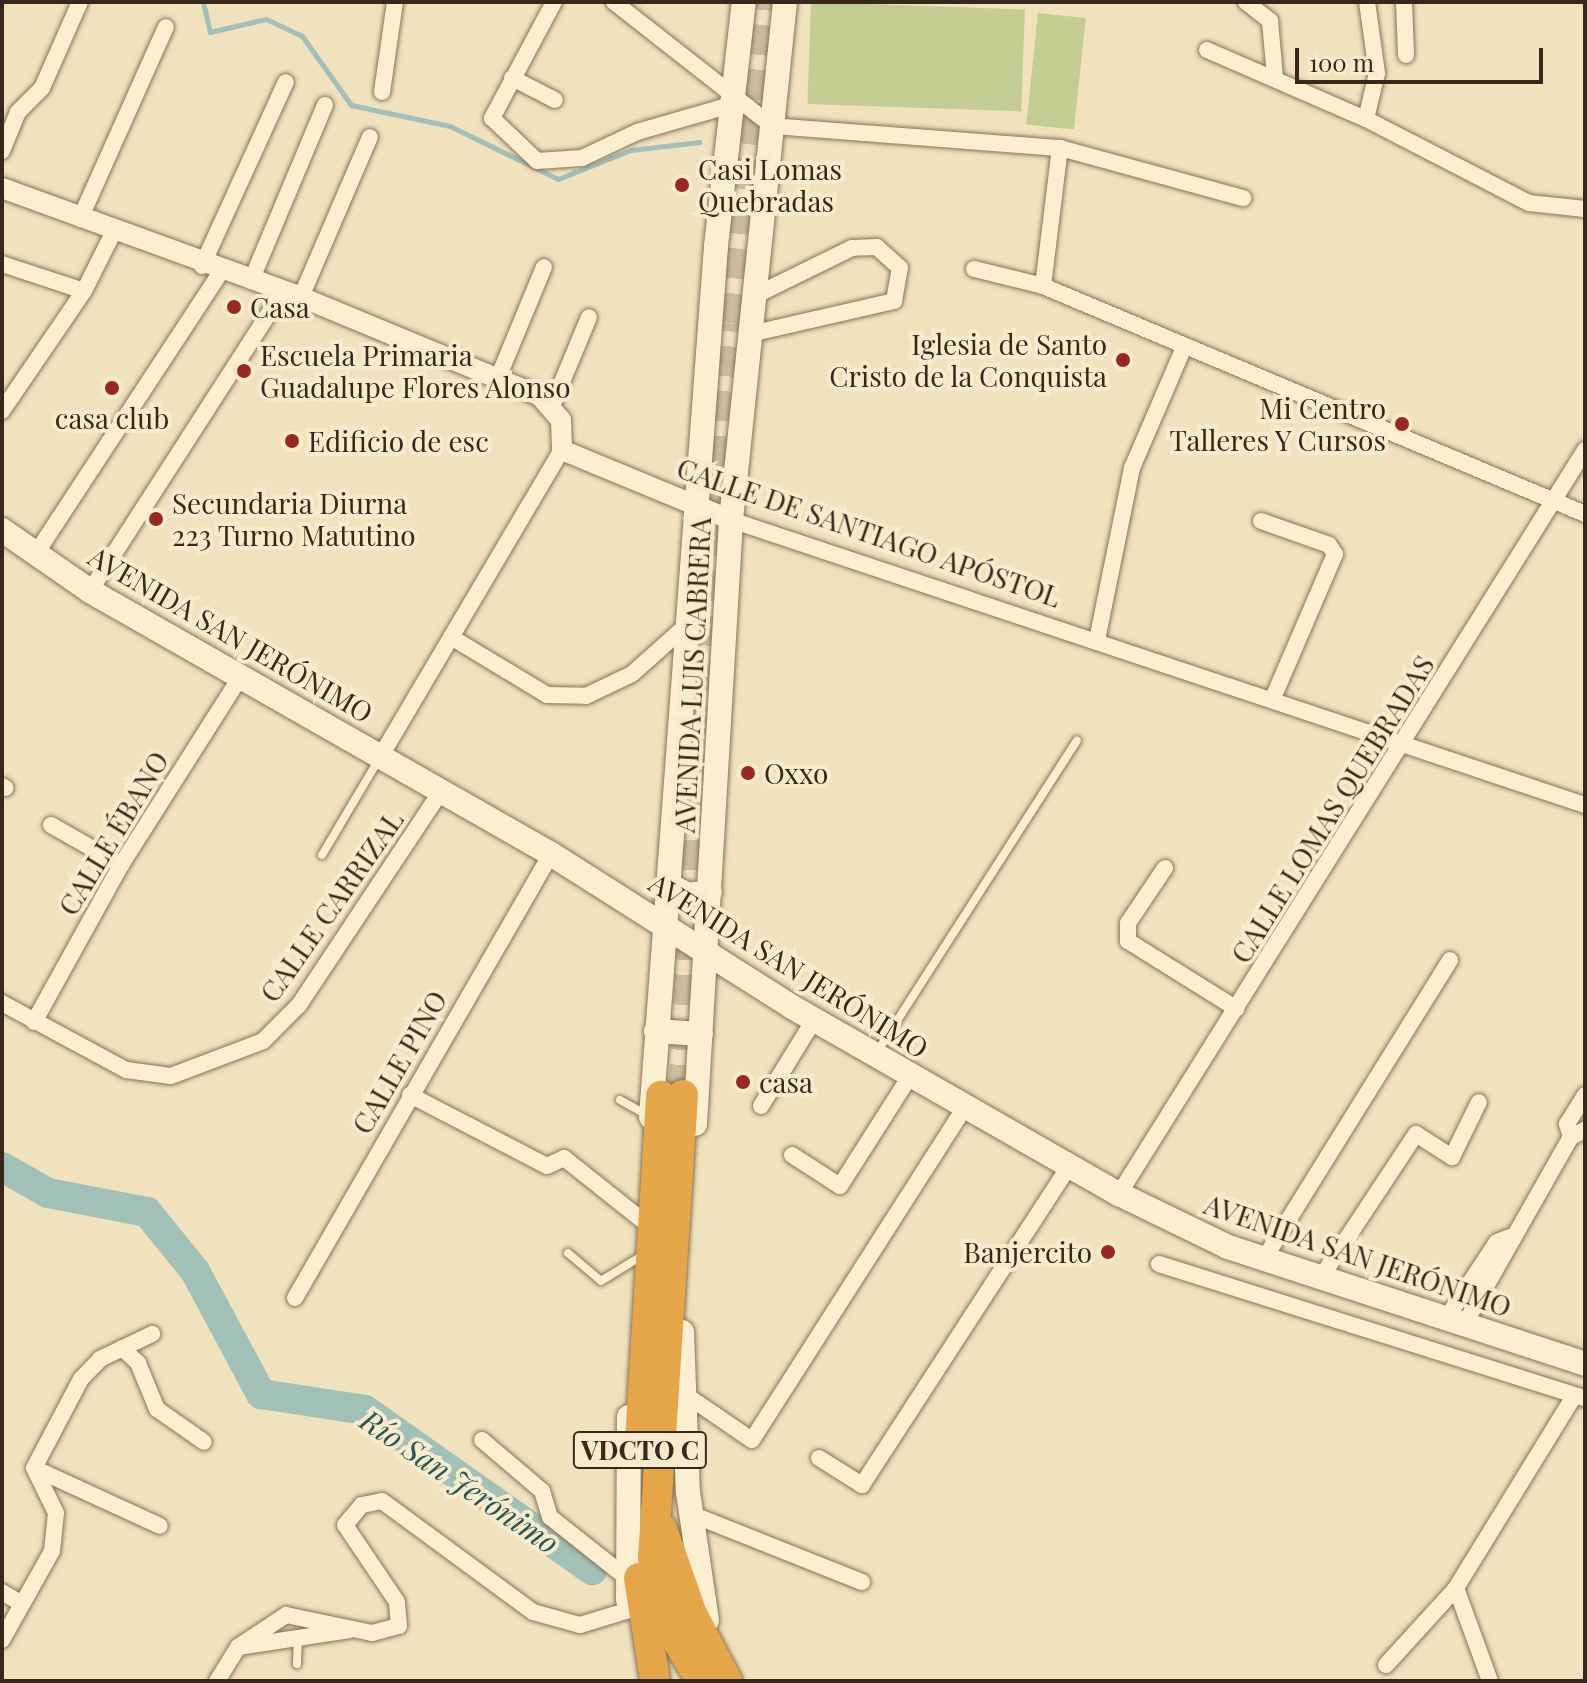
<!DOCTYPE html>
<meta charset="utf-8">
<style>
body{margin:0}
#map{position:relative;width:1587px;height:1683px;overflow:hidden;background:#efe2bd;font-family:"Playfair Display",serif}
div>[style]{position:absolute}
.green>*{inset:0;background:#c4cd91;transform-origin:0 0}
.stream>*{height:5px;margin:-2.5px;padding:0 2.5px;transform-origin:2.5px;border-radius:2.5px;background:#a1c0b8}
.river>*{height:30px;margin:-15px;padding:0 15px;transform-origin:15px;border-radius:15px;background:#a1c0b8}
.motorway-tunnel>*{height:30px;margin-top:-15px;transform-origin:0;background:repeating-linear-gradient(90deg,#cabd9d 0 30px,transparent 0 45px)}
.roads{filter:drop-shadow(0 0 2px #887256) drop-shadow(0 0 2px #887256)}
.service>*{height:8px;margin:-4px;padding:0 4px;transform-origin:4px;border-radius:4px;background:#faefd0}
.minor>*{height:16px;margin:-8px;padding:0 8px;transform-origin:8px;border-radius:8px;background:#faefd0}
.tertiary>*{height:20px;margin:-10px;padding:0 10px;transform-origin:10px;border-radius:10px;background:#faefd0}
.secondary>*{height:24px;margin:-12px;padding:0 12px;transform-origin:12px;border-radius:12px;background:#faefd0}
.motorway>*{height:30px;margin:-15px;padding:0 15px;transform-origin:15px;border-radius:15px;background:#e4a649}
.dots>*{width:22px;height:22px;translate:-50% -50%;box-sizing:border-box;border:4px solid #f6eccd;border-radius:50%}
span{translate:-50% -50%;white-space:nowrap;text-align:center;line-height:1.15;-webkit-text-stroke:8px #f6eccd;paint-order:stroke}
.shield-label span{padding:2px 6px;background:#f6eccd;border:2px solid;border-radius:6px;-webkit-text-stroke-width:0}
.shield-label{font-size:26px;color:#36291b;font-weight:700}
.poi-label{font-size:28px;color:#36291b}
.left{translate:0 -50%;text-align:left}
.right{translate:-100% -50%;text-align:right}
.street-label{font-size:28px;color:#36291b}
.water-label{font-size:30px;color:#295756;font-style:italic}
.frame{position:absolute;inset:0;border:4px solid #36291b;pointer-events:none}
.scale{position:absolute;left:1295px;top:48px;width:248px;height:36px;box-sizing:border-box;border:4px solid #36291b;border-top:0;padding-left:10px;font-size:24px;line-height:28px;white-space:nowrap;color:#36291b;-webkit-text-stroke:6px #f6eccd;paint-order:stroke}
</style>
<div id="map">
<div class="green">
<div style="left:811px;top:2px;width:214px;height:102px;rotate:2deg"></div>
<div style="left:1038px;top:13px;width:48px;height:112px;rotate:6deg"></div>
</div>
<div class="stream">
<div style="left:203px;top:2px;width:31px;rotate:77deg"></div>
<div style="left:210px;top:32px;width:57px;rotate:-13.1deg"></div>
<div style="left:266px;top:19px;width:40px;rotate:25deg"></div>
<div style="left:302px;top:36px;width:85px;rotate:54.6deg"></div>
<div style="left:351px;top:105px;width:101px;rotate:12deg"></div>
<div style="left:450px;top:126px;width:120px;rotate:26.1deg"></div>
<div style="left:558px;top:179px;width:79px;rotate:-21.7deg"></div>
<div style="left:631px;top:150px;width:69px;rotate:-6.6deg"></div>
</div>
<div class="river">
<div style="left:2px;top:1167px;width:53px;rotate:29.5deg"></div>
<div style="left:48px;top:1193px;width:101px;rotate:10.9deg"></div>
<div style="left:147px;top:1212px;width:76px;rotate:50.9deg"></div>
<div style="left:195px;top:1271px;width:140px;rotate:61.8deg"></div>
<div style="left:261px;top:1394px;width:105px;rotate:8.7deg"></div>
<div style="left:365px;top:1410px;width:278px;rotate:35.2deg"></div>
</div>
<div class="motorway-tunnel">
<div style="left:683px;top:1095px;width:773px;rotate:-86.66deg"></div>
<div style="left:728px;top:323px;width:323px;rotate:-83.6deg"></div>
</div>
<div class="roads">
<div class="service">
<div style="left:322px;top:855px;width:112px;rotate:-59.3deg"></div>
<div style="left:877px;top:1052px;width:370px;rotate:-57.3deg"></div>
<div style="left:620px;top:1100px;width:31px;rotate:29deg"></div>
<div style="left:568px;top:1253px;width:43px;rotate:40.3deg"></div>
<div style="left:601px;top:1281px;width:46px;rotate:-31.6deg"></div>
<div style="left:297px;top:1664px;width:25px;rotate:-88deg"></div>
</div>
<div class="minor">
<div style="left:554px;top:2px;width:132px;rotate:118.1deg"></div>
<div style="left:492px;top:118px;width:62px;rotate:43.7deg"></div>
<div style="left:537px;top:161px;width:45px;rotate:-3.8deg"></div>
<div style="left:582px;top:158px;width:61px;rotate:-25.3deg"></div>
<div style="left:637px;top:132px;width:101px;rotate:-16.1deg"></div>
<div style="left:614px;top:2px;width:201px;rotate:38.1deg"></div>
<div style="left:772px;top:126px;width:289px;rotate:4.4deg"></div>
<div style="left:1060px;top:148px;width:190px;rotate:15.3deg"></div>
<div style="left:1246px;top:2px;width:31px;rotate:38deg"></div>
<div style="left:1270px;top:21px;width:56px;rotate:84.9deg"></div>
<div style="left:1404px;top:2px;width:53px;rotate:87.8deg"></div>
<div style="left:1207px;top:50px;width:173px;rotate:23.5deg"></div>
<div style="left:1366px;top:119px;width:183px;rotate:27.3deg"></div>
<div style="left:1529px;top:203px;width:56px;rotate:6.1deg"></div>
<div style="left:512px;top:78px;width:48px;rotate:27.1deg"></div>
<div style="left:382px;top:92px;width:91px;rotate:-81.8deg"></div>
<div style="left:1366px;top:119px;width:47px;rotate:-76.6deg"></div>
<div style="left:1377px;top:73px;width:72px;rotate:-98deg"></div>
<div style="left:2px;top:151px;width:42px;rotate:-67.7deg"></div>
<div style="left:18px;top:112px;width:34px;rotate:-45deg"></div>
<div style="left:42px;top:88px;width:94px;rotate:-66.2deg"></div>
<div style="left:80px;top:219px;width:210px;rotate:-65.9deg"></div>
<div style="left:2px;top:264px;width:86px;rotate:18.2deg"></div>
<div style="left:202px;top:266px;width:202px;rotate:-65.5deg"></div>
<div style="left:974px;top:269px;width:71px;rotate:13.8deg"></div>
<div style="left:1043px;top:286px;width:588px;rotate:22.81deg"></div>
<div style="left:251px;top:281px;width:191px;rotate:-67.2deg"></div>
<div style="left:1043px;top:286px;width:139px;rotate:-83deg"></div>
<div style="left:301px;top:297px;width:174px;rotate:-66.7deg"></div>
<div style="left:750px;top:334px;width:148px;rotate:-12.9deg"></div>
<div style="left:894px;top:301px;width:34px;rotate:-80deg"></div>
<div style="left:900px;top:268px;width:31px;rotate:-138deg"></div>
<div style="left:877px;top:247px;width:25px;rotate:178deg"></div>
<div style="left:852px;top:248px;width:109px;rotate:153.9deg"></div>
<div style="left:498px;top:378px;width:120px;rotate:-67.5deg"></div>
<div style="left:552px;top:406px;width:96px;rotate:-67.4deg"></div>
<div style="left:2px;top:411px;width:145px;rotate:-55.7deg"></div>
<div style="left:84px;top:291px;width:65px;rotate:-63.4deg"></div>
<div style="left:731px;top:520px;width:900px;rotate:18.46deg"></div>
<div style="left:1261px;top:521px;width:72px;rotate:19.4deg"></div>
<div style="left:1329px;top:545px;width:11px;rotate:56deg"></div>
<div style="left:1335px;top:554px;width:159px;rotate:113.3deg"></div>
<div style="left:35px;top:555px;width:339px;rotate:-56.7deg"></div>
<div style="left:90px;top:591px;width:357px;rotate:-57.2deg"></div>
<div style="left:451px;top:637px;width:112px;rotate:31.1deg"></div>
<div style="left:547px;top:695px;width:39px;rotate:1deg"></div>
<div style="left:586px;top:696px;width:51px;rotate:-25.6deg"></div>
<div style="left:632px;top:674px;width:75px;rotate:-41.8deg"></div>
<div style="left:1097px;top:640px;width:176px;rotate:-78.5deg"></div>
<div style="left:1132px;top:468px;width:132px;rotate:-66.7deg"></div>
<div style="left:382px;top:754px;width:353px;rotate:-59.4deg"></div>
<div style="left:2px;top:786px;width:4px;rotate:27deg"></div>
<div style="left:51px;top:825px;width:81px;rotate:29.7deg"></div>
<div style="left:1165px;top:868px;width:66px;rotate:123.9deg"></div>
<div style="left:1128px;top:923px;width:18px;rotate:90deg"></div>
<div style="left:1128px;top:941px;width:128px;rotate:32deg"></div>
<div style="left:2px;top:1003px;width:141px;rotate:28.4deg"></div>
<div style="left:126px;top:1070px;width:45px;rotate:7.6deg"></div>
<div style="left:171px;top:1076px;width:98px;rotate:-20.8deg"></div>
<div style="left:263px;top:1041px;width:51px;rotate:-45deg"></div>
<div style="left:299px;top:1005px;width:258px;rotate:-56.4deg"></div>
<div style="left:34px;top:1022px;width:179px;rotate:-61deg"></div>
<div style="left:121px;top:865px;width:226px;rotate:-57.6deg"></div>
<div style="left:410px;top:1095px;width:154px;rotate:27.4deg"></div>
<div style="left:547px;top:1166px;width:19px;rotate:-25deg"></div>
<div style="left:564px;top:1158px;width:100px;rotate:38.5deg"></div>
<div style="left:761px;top:1106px;width:101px;rotate:-58.4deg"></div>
<div style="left:1571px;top:1137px;width:14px;rotate:-107deg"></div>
<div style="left:1567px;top:1124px;width:34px;rotate:-58deg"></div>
<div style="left:792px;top:1155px;width:57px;rotate:32.9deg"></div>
<div style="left:840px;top:1186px;width:130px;rotate:-57.5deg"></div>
<div style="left:1119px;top:1194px;width:878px;rotate:-57.94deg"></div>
<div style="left:1264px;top:1259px;width:352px;rotate:-58.1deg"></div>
<div style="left:1159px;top:1264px;width:447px;rotate:17.5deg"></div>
<div style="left:1320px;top:1279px;width:174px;rotate:-56.5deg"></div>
<div style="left:1416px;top:1134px;width:43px;rotate:32.6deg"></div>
<div style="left:1452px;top:1157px;width:61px;rotate:-63.9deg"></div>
<div style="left:295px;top:1298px;width:513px;rotate:-60.03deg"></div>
<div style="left:1446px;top:1319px;width:92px;rotate:-56.5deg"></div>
<div style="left:1497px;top:1242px;width:14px;rotate:-21deg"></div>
<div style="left:1464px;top:1325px;width:216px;rotate:-60.4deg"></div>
<div style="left:1571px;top:1137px;width:16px;rotate:-27deg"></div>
<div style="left:122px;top:1348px;width:22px;rotate:43deg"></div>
<div style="left:138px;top:1363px;width:50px;rotate:67.6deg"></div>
<div style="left:157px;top:1409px;width:57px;rotate:35.1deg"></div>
<div style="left:683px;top:1393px;width:83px;rotate:34.3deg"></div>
<div style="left:752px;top:1440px;width:395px;rotate:-57.4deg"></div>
<div style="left:482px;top:1440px;width:79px;rotate:40.4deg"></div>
<div style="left:542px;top:1491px;width:27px;rotate:73deg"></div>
<div style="left:550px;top:1517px;width:98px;rotate:38.4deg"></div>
<div style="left:819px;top:1458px;width:51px;rotate:32.1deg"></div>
<div style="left:862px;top:1485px;width:380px;rotate:-57deg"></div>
<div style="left:34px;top:1468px;width:101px;rotate:-62.2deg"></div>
<div style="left:81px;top:1379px;width:28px;rotate:-46deg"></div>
<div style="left:100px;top:1359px;width:58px;rotate:-25.7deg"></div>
<div style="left:36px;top:1469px;width:136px;rotate:24.7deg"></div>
<div style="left:691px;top:1514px;width:184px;rotate:21.7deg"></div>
<div style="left:1456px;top:1588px;width:99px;rotate:69.9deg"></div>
<div style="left:2px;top:1592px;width:23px;rotate:31deg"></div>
<div style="left:2px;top:1640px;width:102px;rotate:-60.7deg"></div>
<div style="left:52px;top:1551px;width:38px;rotate:-84deg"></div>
<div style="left:56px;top:1513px;width:50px;rotate:-116.1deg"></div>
<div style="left:238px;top:1647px;width:113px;rotate:-8.6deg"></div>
<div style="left:1386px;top:1665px;width:104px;rotate:-47.7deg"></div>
<div style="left:1456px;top:1588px;width:223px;rotate:-58.4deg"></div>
<div style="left:217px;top:1681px;width:40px;rotate:-58deg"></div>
<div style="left:238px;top:1647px;width:58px;rotate:-33.7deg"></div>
<div style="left:286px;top:1615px;width:88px;rotate:11.8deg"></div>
<div style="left:372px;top:1633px;width:28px;rotate:-15deg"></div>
<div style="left:399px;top:1626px;width:24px;rotate:-95deg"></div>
<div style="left:397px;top:1602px;width:93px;rotate:-124deg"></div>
<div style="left:345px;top:1525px;width:26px;rotate:-50deg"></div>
<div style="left:362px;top:1505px;width:20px;rotate:-11deg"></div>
<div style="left:382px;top:1501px;width:187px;rotate:36.3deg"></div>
<div style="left:533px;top:1612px;width:49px;rotate:15.5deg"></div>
<div style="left:580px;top:1625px;width:51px;rotate:-17deg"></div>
</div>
<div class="tertiary">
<div style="left:2px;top:188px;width:318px;rotate:20deg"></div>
<div style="left:301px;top:297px;width:259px;rotate:22.5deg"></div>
<div style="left:540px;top:396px;width:32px;rotate:49deg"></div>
<div style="left:561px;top:420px;width:30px;rotate:88deg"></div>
<div style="left:562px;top:450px;width:183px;rotate:22.5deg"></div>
</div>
<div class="secondary">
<div style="left:2px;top:530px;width:107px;rotate:34.7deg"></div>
<div style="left:90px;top:591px;width:531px;rotate:29.7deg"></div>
<div style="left:551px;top:854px;width:285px;rotate:32.4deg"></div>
<div style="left:792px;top:1007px;width:377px;rotate:29.8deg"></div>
<div style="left:1119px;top:1194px;width:121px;rotate:25.9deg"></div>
<div style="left:1228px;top:1247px;width:376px;rotate:18.1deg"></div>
<div style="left:668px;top:884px;width:23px;rotate:29deg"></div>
<div style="left:688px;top:895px;width:22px;rotate:-8deg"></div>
<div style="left:656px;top:1031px;width:45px;rotate:3.8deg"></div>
<div style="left:651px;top:1117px;width:873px;rotate:-85.73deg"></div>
<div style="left:716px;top:246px;width:246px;rotate:-83.5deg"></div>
<div style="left:695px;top:1124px;width:605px;rotate:-86.59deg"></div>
<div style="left:731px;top:520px;width:521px;rotate:-84.05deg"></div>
<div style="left:682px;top:1332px;width:160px;rotate:87.9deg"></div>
<div style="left:688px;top:1492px;width:130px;rotate:81.6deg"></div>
<div style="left:628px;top:1600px;width:183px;rotate:-89.7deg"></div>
</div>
<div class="motorway">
<div style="left:683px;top:1095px;width:463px;rotate:93.7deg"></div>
<div style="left:653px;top:1557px;width:67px;rotate:78deg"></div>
<div style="left:667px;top:1623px;width:67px;rotate:59.6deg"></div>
<div style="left:640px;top:1441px;width:346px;rotate:-86.5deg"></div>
<div style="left:662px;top:1529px;width:90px;rotate:70.6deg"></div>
<div style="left:692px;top:1614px;width:76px;rotate:62.4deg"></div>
<div style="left:639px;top:1578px;width:103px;rotate:81.1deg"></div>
</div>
</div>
<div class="dots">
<div style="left:682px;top:185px;background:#992823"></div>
<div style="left:234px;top:307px;background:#992823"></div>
<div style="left:1123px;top:360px;background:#992823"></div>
<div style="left:244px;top:371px;background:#992823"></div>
<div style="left:112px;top:388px;background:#992823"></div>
<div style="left:1402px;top:424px;background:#992823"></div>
<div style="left:292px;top:441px;background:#992823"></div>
<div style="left:156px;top:519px;background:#992823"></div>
<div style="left:748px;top:773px;background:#992823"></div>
<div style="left:743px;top:1082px;background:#992823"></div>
<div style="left:1108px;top:1252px;background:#992823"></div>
</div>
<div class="shield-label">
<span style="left:640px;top:1450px">VDCTO C</span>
</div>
<div class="poi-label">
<span class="left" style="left:698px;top:185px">Casi Lomas<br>Quebradas</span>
<span class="left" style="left:250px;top:307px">Casa</span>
<span class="right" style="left:1107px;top:360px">Iglesia de Santo<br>Cristo de la Conquista</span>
<span class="left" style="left:260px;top:371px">Escuela Primaria<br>Guadalupe Flores Alonso</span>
<span class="right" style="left:1386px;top:424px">Mi Centro<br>Talleres Y Cursos</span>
<span style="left:112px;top:418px">casa club</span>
<span class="left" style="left:308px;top:441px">Edificio de esc</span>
<span class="left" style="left:172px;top:519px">Secundaria Diurna<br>223 Turno Matutino</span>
<span class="left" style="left:764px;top:773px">Oxxo</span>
<span class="left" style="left:759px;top:1082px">casa</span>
<span class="right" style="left:1092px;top:1252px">Banjercito</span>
</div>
<div class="street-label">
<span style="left:869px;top:532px;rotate:19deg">CALLE DE SANTIAGO APÓSTOL</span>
<span style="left:231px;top:634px;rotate:30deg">AVENIDA SAN JERÓNIMO</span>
<span style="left:692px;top:675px;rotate:-87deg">AVENIDA LUIS CABRERA</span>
<span style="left:1332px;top:809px;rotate:-58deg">CALLE LOMAS QUEBRADAS</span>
<span style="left:113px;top:833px;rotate:-59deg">CALLE ÉBANO</span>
<span style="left:331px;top:906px;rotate:-55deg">CALLE CARRIZAL</span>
<span style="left:789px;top:965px;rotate:32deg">AVENIDA SAN JERÓNIMO</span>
<span style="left:399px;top:1062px;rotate:-60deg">CALLE PINO</span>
<span style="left:1358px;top:1255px;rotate:19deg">AVENIDA SAN JERÓNIMO</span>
</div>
<div class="water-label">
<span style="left:460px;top:1481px;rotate:34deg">Río San Jerónimo</span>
</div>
<div class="frame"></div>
<div class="scale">100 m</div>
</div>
